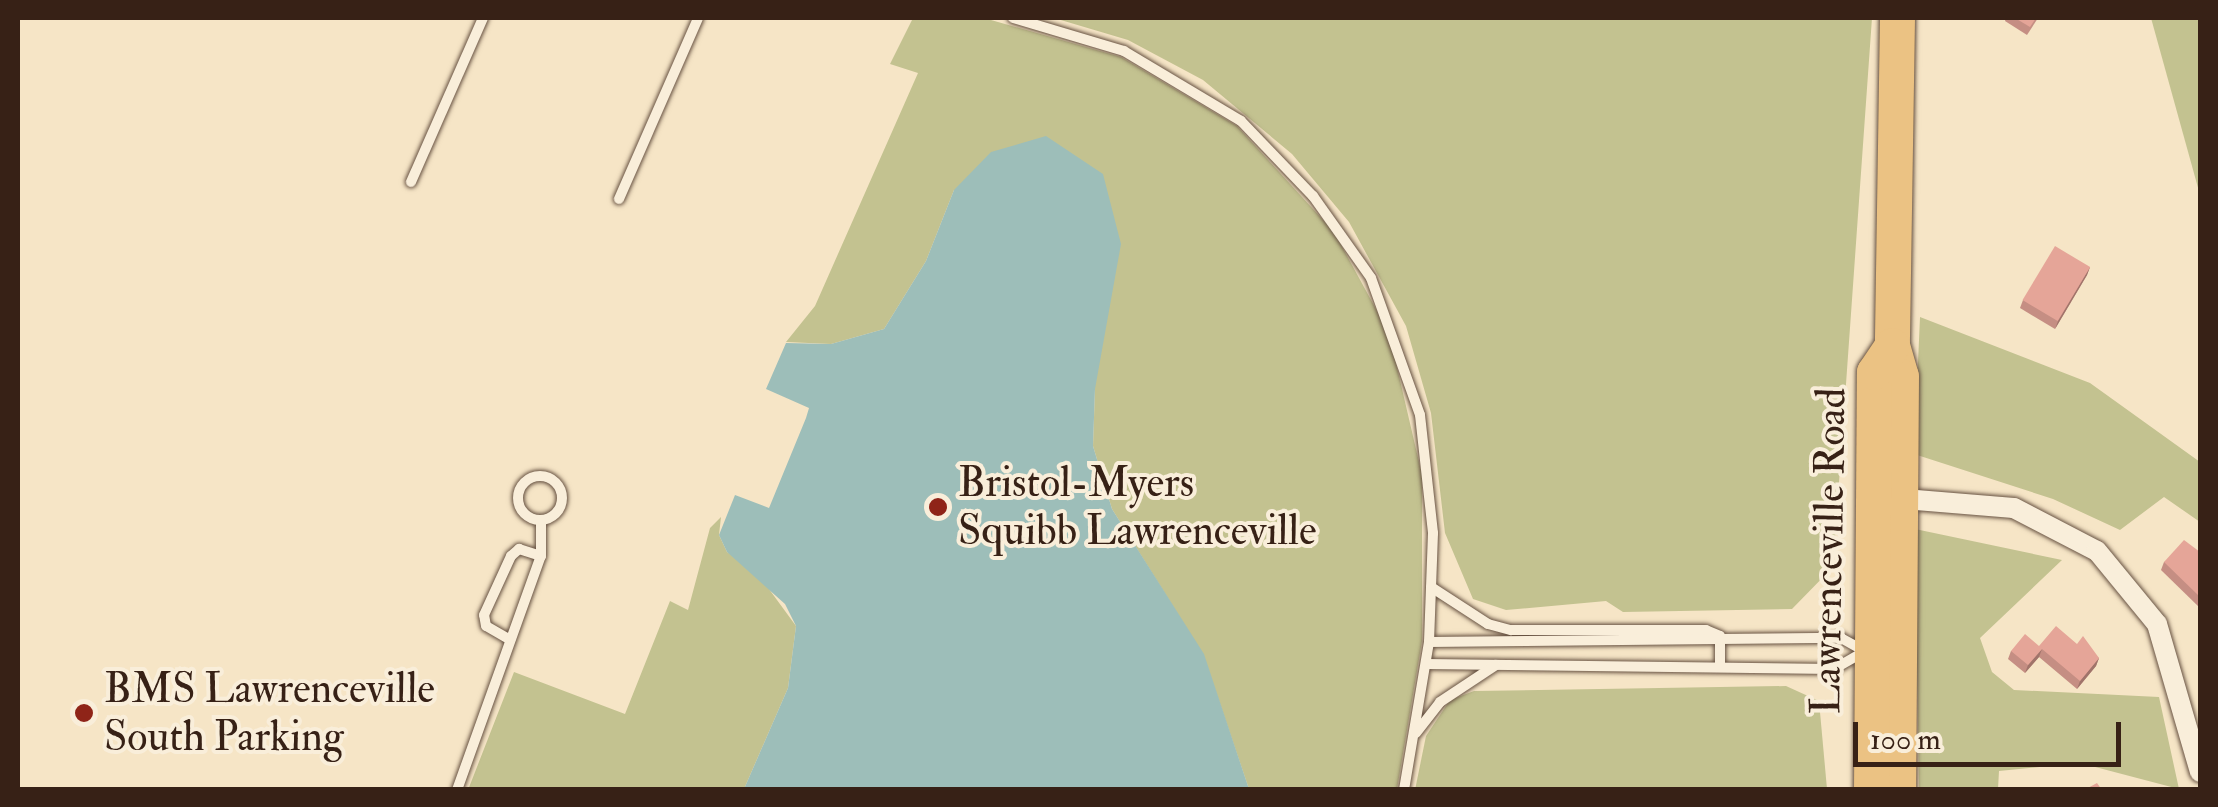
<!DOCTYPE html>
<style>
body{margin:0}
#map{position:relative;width:2218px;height:807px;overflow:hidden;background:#f6e5c6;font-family:"IM FELL Double Pica",serif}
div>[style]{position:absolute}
.green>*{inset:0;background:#c3c290}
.water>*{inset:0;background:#9dbeb9}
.roads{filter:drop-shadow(0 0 2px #675242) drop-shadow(0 0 2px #675242)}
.service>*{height:10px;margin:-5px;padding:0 5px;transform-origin:5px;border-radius:5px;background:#f9eeda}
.service>.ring{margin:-5px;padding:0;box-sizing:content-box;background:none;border:10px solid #f9eeda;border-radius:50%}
.minor>*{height:20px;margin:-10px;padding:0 10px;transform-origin:10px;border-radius:10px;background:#f9eeda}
.trunk>*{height:35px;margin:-17.5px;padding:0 17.5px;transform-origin:17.5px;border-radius:17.5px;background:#ebc283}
.wall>*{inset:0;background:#c58e83}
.shaded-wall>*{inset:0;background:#a0746a}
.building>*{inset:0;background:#e5a598;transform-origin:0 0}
.dots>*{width:28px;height:28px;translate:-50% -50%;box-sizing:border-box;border:5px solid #f9eeda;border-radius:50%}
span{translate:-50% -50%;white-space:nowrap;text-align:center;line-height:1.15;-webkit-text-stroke:8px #f9eeda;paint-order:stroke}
.poi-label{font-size:42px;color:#372116}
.left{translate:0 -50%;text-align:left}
.street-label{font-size:42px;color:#372116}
.frame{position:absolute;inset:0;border:20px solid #372116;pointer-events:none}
.scale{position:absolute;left:1853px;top:722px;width:268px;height:45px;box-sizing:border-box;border:5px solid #372116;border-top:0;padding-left:12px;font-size:30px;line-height:35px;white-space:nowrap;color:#372116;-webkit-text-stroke:8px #f9eeda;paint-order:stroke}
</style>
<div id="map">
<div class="green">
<div style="clip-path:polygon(913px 18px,984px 18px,1121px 57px,1237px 126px,1334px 232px,1389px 333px,1422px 475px,1422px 641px,1397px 789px,1249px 789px,1203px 654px,1112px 509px,1093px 446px,1095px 389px,954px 190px,926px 261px,884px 329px,831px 344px,786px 342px,815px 306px,918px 73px,890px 64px)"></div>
<div style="clip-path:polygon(1054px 18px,1872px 18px,1833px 567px,1792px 609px,1623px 612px,1606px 601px,1506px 610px,1473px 599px,1445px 533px,1431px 413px,1406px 326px,1349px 222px,1292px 154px,1203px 80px,1128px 40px)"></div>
<div style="clip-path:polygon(2151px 18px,2200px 18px,2200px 195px)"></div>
<div style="clip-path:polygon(1920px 317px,2090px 383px,2200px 462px,2200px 522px,2164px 497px,2120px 530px,2053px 499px,1914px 454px)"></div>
<div style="clip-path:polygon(721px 517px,719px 535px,727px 552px,755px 570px,796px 626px,788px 688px,744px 789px,468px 790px,514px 672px,625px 714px,670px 601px,688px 610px,710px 528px)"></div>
<div style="clip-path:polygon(1915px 529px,2062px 560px,1980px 638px,1992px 672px,2014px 690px,2159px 697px,2179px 789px,2080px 763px,1999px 771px,1998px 789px,1919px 789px)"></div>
<div style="clip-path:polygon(1786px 686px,1819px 701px,1827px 789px,1415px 790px,1426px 736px,1450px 700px,1474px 691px)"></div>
</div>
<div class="water">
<div style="clip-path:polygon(1046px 136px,1103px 174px,1121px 244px,1095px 389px,1093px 446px,1112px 509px,1204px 654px,1249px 789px,744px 789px,788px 688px,796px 626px,785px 604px,727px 552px,719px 535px,735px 495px,769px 508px,806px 418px,809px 408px,766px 389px,786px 343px,831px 344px,884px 329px,926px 261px,954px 190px,991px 152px)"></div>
</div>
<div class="roads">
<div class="service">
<div style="left:1013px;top:18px;width:116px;rotate:16.6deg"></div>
<div style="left:1124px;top:51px;width:136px;rotate:30.9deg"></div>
<div style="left:1241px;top:121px;width:104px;rotate:46.2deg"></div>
<div style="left:1313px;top:196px;width:100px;rotate:54.7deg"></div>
<div style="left:1371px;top:278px;width:145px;rotate:70.3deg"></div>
<div style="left:1420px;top:415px;width:119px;rotate:83.7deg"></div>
<div style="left:1433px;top:533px;width:109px;rotate:92.1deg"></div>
<div style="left:1429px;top:642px;width:150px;rotate:99.6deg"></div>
<div style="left:411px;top:182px;width:179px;rotate:-66.3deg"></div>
<div style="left:619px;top:199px;width:197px;rotate:-66.4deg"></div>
<div class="ring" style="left:518px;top:476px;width:34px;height:34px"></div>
<div style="left:1431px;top:587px;width:68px;rotate:33deg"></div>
<div style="left:1488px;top:624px;width:24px;rotate:15deg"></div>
<div style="left:1511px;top:630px;width:195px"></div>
<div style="left:1706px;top:630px;width:15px;rotate:23deg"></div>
<div style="left:1720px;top:636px;width:28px;rotate:90deg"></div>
<div style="left:507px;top:638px;width:24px;rotate:-150deg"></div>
<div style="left:486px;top:626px;width:11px;rotate:-100deg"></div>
<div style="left:484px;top:615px;width:65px;rotate:-65.4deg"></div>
<div style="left:511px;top:556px;width:11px;rotate:-41deg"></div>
<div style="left:519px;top:549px;width:23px;rotate:18deg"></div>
<div style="left:1429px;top:642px;width:412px;rotate:-0.6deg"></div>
<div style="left:1841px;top:638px;width:26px;rotate:29deg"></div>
<div style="left:1426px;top:664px;width:408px;rotate:0.7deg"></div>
<div style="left:1834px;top:669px;width:36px;rotate:-30deg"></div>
<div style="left:1416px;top:733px;width:39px;rotate:-52deg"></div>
<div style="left:1440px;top:702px;width:67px;rotate:-33.5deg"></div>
<div style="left:457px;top:790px;width:249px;rotate:-70.3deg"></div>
<div style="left:541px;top:556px;width:36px;rotate:-90deg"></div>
</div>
<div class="minor">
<div style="left:1892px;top:498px;width:122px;rotate:4.7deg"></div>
<div style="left:2014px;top:508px;width:93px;rotate:27.4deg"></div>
<div style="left:2097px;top:551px;width:94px;rotate:50.6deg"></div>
<div style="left:2157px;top:624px;width:154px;rotate:73.8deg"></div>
</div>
<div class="trunk">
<div style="left:1897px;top:18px;width:327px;rotate:90.9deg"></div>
<div style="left:1892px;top:345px;width:32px;rotate:74deg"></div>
<div style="left:1901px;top:376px;width:414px;rotate:90.4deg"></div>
<div style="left:1871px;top:790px;width:418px;rotate:-89.6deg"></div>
<div style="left:1874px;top:372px;width:32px;rotate:-56deg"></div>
</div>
</div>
<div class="wall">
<div style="clip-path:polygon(2006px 18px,2038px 18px,2027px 35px,2005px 21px)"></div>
<div style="clip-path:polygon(2090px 267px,2087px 275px,2055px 329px,2020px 308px,2023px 300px)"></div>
<div style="clip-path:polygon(2200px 552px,2200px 608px,2161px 570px,2164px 562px)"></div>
<div style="clip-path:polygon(2077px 644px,2099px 658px,2096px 666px,2077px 689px,2039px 657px,2025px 673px,2008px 659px,2011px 651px)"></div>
</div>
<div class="shaded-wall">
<div style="clip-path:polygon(2090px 267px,2087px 275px,2055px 329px,2058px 321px)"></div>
<div style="clip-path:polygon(2042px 649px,2039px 657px,2025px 673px,2028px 665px)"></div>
<div style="clip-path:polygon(2099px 658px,2096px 666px,2077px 689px,2080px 681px)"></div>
</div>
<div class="building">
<div style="clip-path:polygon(2015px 18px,2036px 18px,2030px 27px)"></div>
<div style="left:2055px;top:246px;width:41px;height:63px;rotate:31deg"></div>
<div style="clip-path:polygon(2184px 540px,2200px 552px,2200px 597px,2164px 562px)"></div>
<div style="clip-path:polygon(2056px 626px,2077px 644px,2083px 636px,2099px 658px,2080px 681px,2042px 649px,2028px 665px,2011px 651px,2025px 634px,2039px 646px)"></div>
<div style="clip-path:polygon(2097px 783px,2102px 790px,2084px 790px)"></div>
</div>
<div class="dots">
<div style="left:938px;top:507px;background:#8f2418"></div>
<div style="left:84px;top:713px;background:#8f2418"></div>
</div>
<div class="poi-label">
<span class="left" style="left:958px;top:507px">Bristol-Myers<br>Squibb Lawrenceville</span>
<span class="left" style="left:104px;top:713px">BMS Lawrenceville<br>South Parking</span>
</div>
<div class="street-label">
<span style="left:1829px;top:551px;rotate:-89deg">Lawrenceville Road</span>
</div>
<div class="frame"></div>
<div class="scale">100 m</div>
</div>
